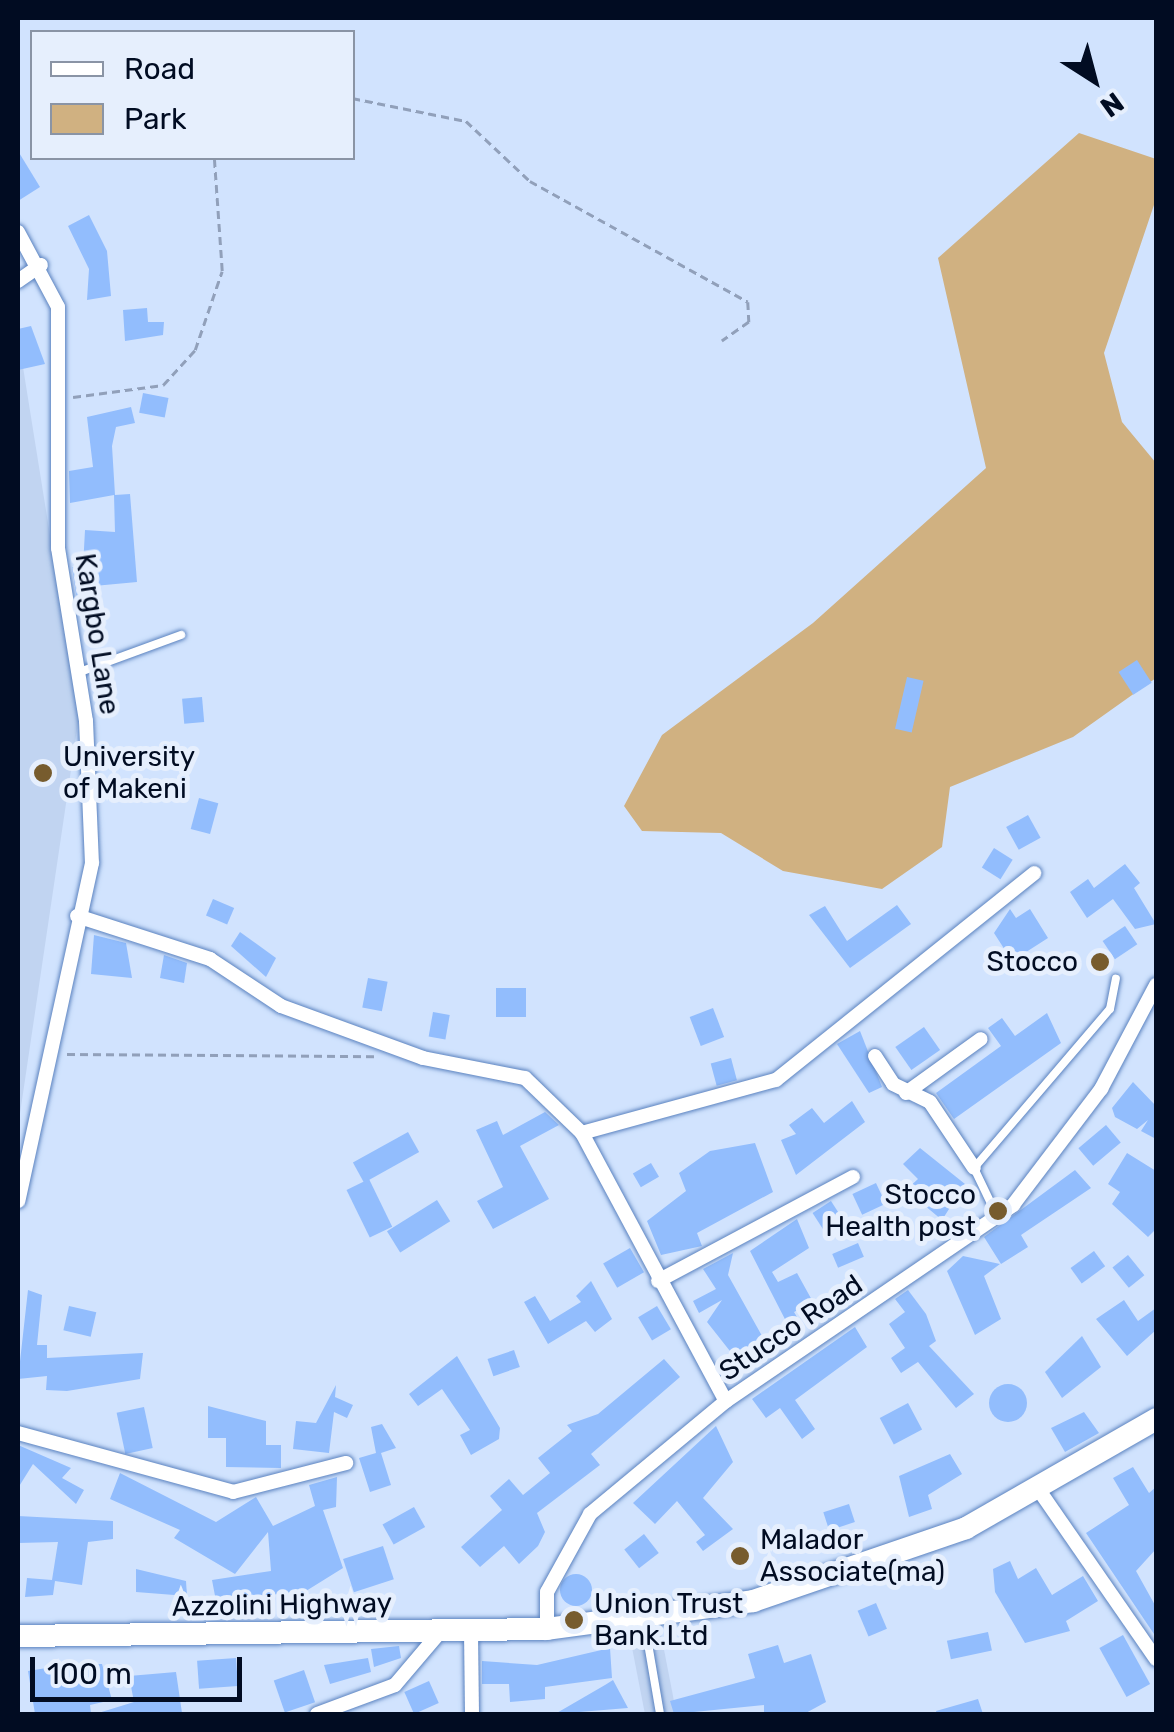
<!DOCTYPE html>
<style>
body{margin:0}
#map{position:relative;width:1174px;height:1732px;overflow:hidden;background:#d1e3fe;font-family:Rubik,sans-serif}
div>[style]{position:absolute}
.built>*{inset:0;background:#c1d4f1;transform-origin:0 0}
.green>*{inset:0;background:#d0b181}
.building>*{inset:0;background:#92bdfd;transform-origin:0 0}
.round{border-radius:50%}
.path>*{height:2.5px;margin-top:-1.25px;transform-origin:0;background:repeating-linear-gradient(90deg,#91a0ba 0 8px,transparent 0 13px)}
.roads{filter:drop-shadow(0 0 2px #5a82bf) drop-shadow(0 0 2px #5a82bf)}
.service>*{height:8px;margin:-4px;padding:0 4px;transform-origin:4px;border-radius:4px;background:#fff}
.minor>*{height:14px;margin:-7px;padding:0 7px;transform-origin:7px;border-radius:7px;background:#fff}
.primary>*{height:22px;margin:-11px;padding:0 11px;transform-origin:11px;border-radius:11px;background:#fff}
.dots>*{width:28px;height:28px;translate:-50% -50%;box-sizing:border-box;border:5px solid #e6effd;border-radius:50%}
span{translate:-50% -50%;white-space:nowrap;text-align:center;line-height:1.15;-webkit-text-stroke:10px #e6effd;paint-order:stroke}
.street-label{font-size:28px;color:#010c22}
.poi-label{font-size:28px;color:#010c22}
.left{translate:0 -50%;text-align:left}
.right{translate:-100% -50%;text-align:right}
.frame{position:absolute;inset:0;border:20px solid #010c22;pointer-events:none}
.legend{position:absolute;left:30px;top:30px;width:325px;height:130px;box-sizing:border-box;background:#e6effd;border:2px solid #8a94a5;margin:0;padding:12px 18px;list-style:none;font-size:30px;color:#010c22}
.legend li{display:flex;align-items:center;gap:20px;height:50px}
.legend b{width:50px;border:2px solid #8a94a5}
.north{position:absolute;left:1044px;top:30px;width:100px;height:100px;-webkit-text-stroke:8px #e6effd;paint-order:stroke;rotate:144deg;font-size:28px;font-weight:700;line-height:40px;text-align:center;color:#010c22}
.north::after{content:'';display:block;margin:auto;width:35px;height:45px;background:#010c22;clip-path:polygon(50% 0,100% 100%,50% 72%,0 100%)}
.scale{position:absolute;left:30px;top:1657px;width:212px;height:45px;box-sizing:border-box;border:5px solid #010c22;border-top:0;padding-left:12px;font-size:30px;line-height:35px;white-space:nowrap;color:#010c22;-webkit-text-stroke:8px #e6effd;paint-order:stroke}
</style>
<div id="map">
<div class="built">
<div style="clip-path:polygon(18px 336px,79px 716px,18px 1127px)"></div>
<div style="left:660px;top:1629px;width:87px;height:31px;rotate:79deg"></div>
</div>
<div class="green">
<div style="clip-path:polygon(1079px 133px,1156px 159px,1156px 199px,1104px 353px,1122px 422px,1156px 463px,1156px 678px,1073px 737px,950px 787px,942px 847px,882px 889px,783px 871px,721px 833px,642px 831px,624px 806px,662px 735px,813px 623px,986px 468px,938px 258px)"></div>
</div>
<div class="building">
<div style="clip-path:polygon(18px 151px,40px 187px,18px 201px)"></div>
<div style="clip-path:polygon(89px 215px,107px 251px,111px 296px,87px 300px,89px 269px,68px 226px)"></div>
<div style="clip-path:polygon(147px 308px,148px 322px,164px 322px,163px 335px,125px 341px,123px 310px)"></div>
<div style="clip-path:polygon(31px 326px,45px 364px,18px 370px,18px 329px)"></div>
<div style="left:143px;top:393px;width:26px;height:20px;rotate:11deg"></div>
<div style="clip-path:polygon(131px 407px,135px 423px,116px 427px,112px 446px,115px 495px,130px 494px,137px 582px,94px 586px,94px 599px,77px 600px,72px 567px,83px 567px,85px 530px,115px 532px,114px 495px,70px 503px,69px 471px,93px 467px,87px 417px)"></div>
<div style="left:1137px;top:660px;width:27px;height:22px;rotate:57deg"></div>
<div style="left:907px;top:677px;width:17px;height:53px;rotate:13deg"></div>
<div style="left:202px;top:697px;width:25px;height:20px;rotate:85deg"></div>
<div style="left:199px;top:798px;width:20px;height:32px;rotate:15deg"></div>
<div style="left:1028px;top:815px;width:26px;height:25px;rotate:61deg"></div>
<div style="left:994px;top:848px;width:22px;height:23px;rotate:32deg"></div>
<div style="clip-path:polygon(1125px 864px,1140px 883px,1134px 888px,1156px 924px,1135px 929px,1113px 899px,1087px 918px,1070px 892px,1088px 879px,1094px 888px)"></div>
<div style="left:213px;top:899px;width:23px;height:18px;rotate:23deg"></div>
<div style="clip-path:polygon(897px 905px,911px 924px,850px 968px,809px 915px,825px 906px,847px 941px)"></div>
<div style="clip-path:polygon(1010px 909px,1016px 918px,1030px 909px,1048px 938px,1012px 961px,994px 933px)"></div>
<div style="left:1125px;top:926px;width:22px;height:27px;rotate:56deg"></div>
<div style="clip-path:polygon(240px 932px,276px 958px,266px 977px,231px 946px)"></div>
<div style="clip-path:polygon(94px 935px,126px 943px,132px 978px,91px 974px)"></div>
<div style="clip-path:polygon(164px 955px,187px 963px,184px 983px,160px 978px)"></div>
<div style="left:368px;top:978px;width:20px;height:30px;rotate:11deg"></div>
<div style="left:496px;top:988px;width:30px;height:29px"></div>
<div style="left:713px;top:1008px;width:31px;height:25px;rotate:69deg"></div>
<div style="left:433px;top:1012px;width:17px;height:25px;rotate:10deg"></div>
<div style="clip-path:polygon(1047px 1013px,1061px 1043px,954px 1119px,936px 1093px,1001px 1046px,988px 1028px,1002px 1018px,1015px 1036px)"></div>
<div style="left:924px;top:1027px;width:28px;height:35px;rotate:55deg"></div>
<div style="clip-path:polygon(860px 1031px,882px 1087px,869px 1093px,837px 1044px)"></div>
<div style="left:731px;top:1058px;width:23px;height:21px;rotate:75deg"></div>
<div style="clip-path:polygon(1133px 1082px,1156px 1106px,1156px 1139px,1141px 1131px,1148px 1120px,1137px 1129px,1115px 1117px,1112px 1108px)"></div>
<div style="clip-path:polygon(852px 1101px,865px 1122px,796px 1175px,781px 1140px,796px 1134px,789px 1125px,812px 1108px,824px 1123px)"></div>
<div style="clip-path:polygon(545px 1112px,559px 1125px,520px 1146px,549px 1199px,493px 1229px,477px 1201px,503px 1187px,476px 1130px,497px 1121px,503px 1135px)"></div>
<div style="left:1106px;top:1125px;width:23px;height:36px;rotate:50deg"></div>
<div style="left:408px;top:1132px;width:23px;height:63px;rotate:61deg"></div>
<div style="clip-path:polygon(755px 1143px,773px 1192px,697px 1233px,702px 1246px,661px 1255px,647px 1221px,686px 1191px,679px 1173px,710px 1151px)"></div>
<div style="clip-path:polygon(920px 1148px,965px 1184px,942px 1220px,906px 1190px,918px 1179px,903px 1164px)"></div>
<div style="clip-path:polygon(1127px 1153px,1156px 1171px,1156px 1229px,1148px 1237px,1112px 1204px,1120px 1192px,1108px 1184px)"></div>
<div style="left:651px;top:1163px;width:16px;height:21px;rotate:60deg"></div>
<div style="clip-path:polygon(1075px 1170px,1091px 1188px,1021px 1235px,1028px 1247px,1001px 1264px,984px 1237px)"></div>
<div style="left:369px;top:1179px;width:53px;height:25px;rotate:64deg"></div>
<div style="left:876px;top:1183px;width:23px;height:26px;rotate:65deg"></div>
<div style="left:437px;top:1200px;width:25px;height:59px;rotate:58deg"></div>
<div style="left:831px;top:1201px;width:27px;height:22px;rotate:57deg"></div>
<div style="clip-path:polygon(797px 1219px,809px 1248px,772px 1272px,778px 1282px,797px 1273px,813px 1302px,794px 1312px,800px 1322px,789px 1327px,750px 1251px)"></div>
<div style="left:858px;top:1243px;width:15px;height:28px;rotate:67deg"></div>
<div style="left:630px;top:1248px;width:28px;height:31px;rotate:60deg"></div>
<div style="left:1094px;top:1251px;width:19px;height:29px;rotate:54deg"></div>
<div style="clip-path:polygon(733px 1253px,728px 1275px,767px 1345px,737px 1360px,707px 1322px,722px 1300px,699px 1313px,693px 1301px,716px 1289px,703px 1269px)"></div>
<div style="left:1128px;top:1255px;width:26px;height:20px;rotate:51deg"></div>
<div style="clip-path:polygon(963px 1256px,1000px 1264px,984px 1276px,1001px 1319px,975px 1335px,947px 1271px)"></div>
<div style="clip-path:polygon(591px 1281px,612px 1319px,595px 1332px,586px 1321px,548px 1344px,524px 1302px,535px 1296px,550px 1321px,581px 1302px,576px 1296px)"></div>
<div style="clip-path:polygon(28px 1290px,42px 1295px,37px 1345px,47px 1345px,47px 1358px,143px 1353px,140px 1379px,67px 1391px,46px 1390px,47px 1376px,18px 1379px)"></div>
<div style="clip-path:polygon(908px 1290px,926px 1314px,936px 1341px,929px 1346px,974px 1394px,956px 1408px,918px 1362px,901px 1373px,891px 1358px,905px 1348px,889px 1324px,905px 1312px,895px 1299px)"></div>
<div style="clip-path:polygon(1124px 1300px,1138px 1321px,1156px 1308px,1156px 1330px,1127px 1356px,1096px 1319px)"></div>
<div style="left:69px;top:1306px;width:28px;height:25px;rotate:13deg"></div>
<div style="left:657px;top:1306px;width:27px;height:22px;rotate:59deg"></div>
<div style="clip-path:polygon(855px 1327px,867px 1347px,795px 1400px,815px 1429px,802px 1439px,780px 1408px,766px 1418px,752px 1399px)"></div>
<div style="clip-path:polygon(1082px 1336px,1101px 1367px,1062px 1398px,1045px 1372px)"></div>
<div style="left:514px;top:1350px;width:18px;height:28px;rotate:71deg"></div>
<div style="clip-path:polygon(457px 1356px,500px 1428px,499px 1439px,471px 1455px,460px 1435px,470px 1430px,442px 1389px,418px 1406px,409px 1394px)"></div>
<div style="clip-path:polygon(664px 1359px,680px 1377px,591px 1454px,600px 1465px,537px 1513px,545px 1532px,538px 1546px,519px 1564px,504px 1546px,480px 1567px,461px 1547px,502px 1510px,490px 1496px,509px 1479px,523px 1495px,550px 1473px,538px 1458px,572px 1431px,567px 1425px,598px 1414px)"></div>
<div class="round" style="left:989px;top:1384px;width:38px;height:38px"></div>
<div style="clip-path:polygon(336px 1385px,335px 1397px,353px 1405px,347px 1418px,334px 1412px,329px 1453px,293px 1449px,296px 1421px,316px 1423px)"></div>
<div style="left:908px;top:1403px;width:30px;height:32px;rotate:62deg"></div>
<div style="clip-path:polygon(208px 1406px,266px 1421px,266px 1445px,281px 1445px,281px 1468px,226px 1467px,226px 1438px,208px 1438px)"></div>
<div style="left:144px;top:1407px;width:42px;height:28px;rotate:78deg"></div>
<div style="clip-path:polygon(1084px 1412px,1099px 1433px,1065px 1452px,1051px 1428px)"></div>
<div style="clip-path:polygon(382px 1424px,396px 1448px,381px 1453px,391px 1485px,370px 1492px,359px 1458px,376px 1453px,371px 1427px)"></div>
<div style="clip-path:polygon(716px 1426px,733px 1462px,703px 1498px,733px 1529px,703px 1551px,696px 1542px,705px 1535px,677px 1501px,655px 1524px,633px 1503px)"></div>
<div style="clip-path:polygon(18px 1445px,71px 1468px,62px 1478px,84px 1490px,76px 1504px,33px 1464px,18px 1488px)"></div>
<div style="clip-path:polygon(950px 1454px,962px 1474px,928px 1495px,932px 1509px,909px 1517px,899px 1476px)"></div>
<div style="clip-path:polygon(1133px 1467px,1149px 1493px,1156px 1487px,1156px 1549px,1136px 1571px,1156px 1607px,1156px 1637px,1086px 1533px,1129px 1505px,1113px 1478px)"></div>
<div style="clip-path:polygon(120px 1473px,216px 1522px,256px 1497px,273px 1526px,315px 1506px,309px 1485px,337px 1477px,336px 1507px,323px 1510px,343px 1568px,306px 1591px,216px 1601px,212px 1580px,271px 1571px,268px 1532px,235px 1574px,174px 1538px,180px 1530px,110px 1499px)"></div>
<div style="left:849px;top:1504px;width:19px;height:27px;rotate:72deg"></div>
<div style="left:414px;top:1507px;width:23px;height:36px;rotate:61deg"></div>
<div style="clip-path:polygon(18px 1516px,113px 1521px,113px 1539px,88px 1542px,82px 1585px,55px 1581px,53px 1595px,25px 1597px,27px 1578px,52px 1580px,58px 1542px,18px 1543px)"></div>
<div style="left:644px;top:1534px;width:24px;height:25px;rotate:52deg"></div>
<div style="left:383px;top:1546px;width:35px;height:42px;rotate:72deg"></div>
<div style="clip-path:polygon(1010px 1561px,1018px 1579px,1036px 1568px,1052px 1595px,1083px 1576px,1098px 1601px,1066px 1621px,1070px 1631px,1025px 1643px,995px 1592px,993px 1569px)"></div>
<div style="clip-path:polygon(136px 1569px,186px 1581px,187px 1596px,136px 1592px)"></div>
<div class="round" style="left:560px;top:1574px;width:32px;height:32px"></div>
<div style="left:876px;top:1603px;width:28px;height:20px;rotate:67deg"></div>
<div style="left:988px;top:1632px;width:19px;height:42px;rotate:78deg"></div>
<div style="left:1123px;top:1635px;width:56px;height:27px;rotate:61deg"></div>
<div style="clip-path:polygon(778px 1645px,784px 1663px,811px 1654px,826px 1702px,804px 1714px,764px 1714px,764px 1705px,674px 1714px,670px 1701px,755px 1678px,748px 1654px)"></div>
<div style="clip-path:polygon(399px 1646px,401px 1658px,374px 1667px,371px 1649px)"></div>
<div style="clip-path:polygon(610px 1648px,612px 1678px,545px 1687px,545px 1699px,510px 1702px,509px 1684px,482px 1684px,482px 1661px,537px 1665px)"></div>
<div style="left:236px;top:1658px;width:28px;height:39px;rotate:86deg"></div>
<div style="clip-path:polygon(368px 1658px,371px 1672px,330px 1684px,324px 1665px)"></div>
<div style="clip-path:polygon(91px 1664px,102px 1664px,112px 1700px,90px 1705px,91px 1714px,35px 1714px,28px 1671px,59px 1666px,62px 1684px,91px 1679px)"></div>
<div style="left:304px;top:1670px;width:34px;height:32px;rotate:71deg"></div>
<div style="clip-path:polygon(176px 1672px,182px 1713px,95px 1714px,134px 1702px,129px 1676px)"></div>
<div style="clip-path:polygon(613px 1680px,628px 1708px,555px 1714px,605px 1685px)"></div>
<div style="left:429px;top:1681px;width:24px;height:27px;rotate:66deg"></div>
<div style="clip-path:polygon(978px 1699px,983px 1714px,937px 1714px,936px 1711px)"></div>
</div>
<div class="path">
<div style="left:352px;top:98px;width:116px;rotate:11.4deg"></div>
<div style="left:466px;top:121px;width:88px;rotate:43.2deg"></div>
<div style="left:530px;top:181px;width:249px;rotate:29deg"></div>
<div style="left:748px;top:302px;width:20px;rotate:87deg"></div>
<div style="left:749px;top:322px;width:33px;rotate:145deg"></div>
<div style="left:73px;top:397px;width:91px;rotate:-7.6deg"></div>
<div style="left:163px;top:385px;width:47px;rotate:-47.6deg"></div>
<div style="left:195px;top:350px;width:83px;rotate:-71.1deg"></div>
<div style="left:222px;top:271px;width:113px;rotate:-94deg"></div>
<div style="left:67px;top:1054px;width:307px;rotate:0.4deg"></div>
</div>
<div class="roads">
<div class="service">
<div style="left:77px;top:673px;width:111px;rotate:-20.1deg"></div>
<div style="left:998px;top:1218px;width:55px;rotate:-115.6deg"></div>
<div style="left:974px;top:1168px;width:209px;rotate:-49.5deg"></div>
<div style="left:1110px;top:1009px;width:31px;rotate:-79deg"></div>
<div style="left:644px;top:1620px;width:95px;rotate:80.3deg"></div>
</div>
<div class="minor">
<div style="left:18px;top:232px;width:85px;rotate:61.9deg"></div>
<div style="left:58px;top:307px;width:241px;rotate:90deg"></div>
<div style="left:58px;top:548px;width:175px;rotate:80.8deg"></div>
<div style="left:86px;top:721px;width:142px;rotate:87.6deg"></div>
<div style="left:92px;top:863px;width:346px;rotate:102.3deg"></div>
<div style="left:18px;top:281px;width:28px;rotate:-35deg"></div>
<div style="left:77px;top:916px;width:140px;rotate:17.9deg"></div>
<div style="left:210px;top:959px;width:85px;rotate:33.5deg"></div>
<div style="left:281px;top:1006px;width:151px;rotate:20.1deg"></div>
<div style="left:423px;top:1058px;width:104px;rotate:11.1deg"></div>
<div style="left:525px;top:1078px;width:79px;rotate:44deg"></div>
<div style="left:582px;top:1133px;width:304px;rotate:61.8deg"></div>
<div style="left:875px;top:1056px;width:33px;rotate:57deg"></div>
<div style="left:893px;top:1084px;width:41px;rotate:25.9deg"></div>
<div style="left:930px;top:1102px;width:79px;rotate:56.3deg"></div>
<div style="left:906px;top:1093px;width:92px;rotate:-35.8deg"></div>
<div style="left:582px;top:1133px;width:201px;rotate:-15.3deg"></div>
<div style="left:776px;top:1080px;width:331px;rotate:-38.7deg"></div>
<div style="left:658px;top:1281px;width:221px;rotate:-28.1deg"></div>
<div style="left:18px;top:1433px;width:223px;rotate:15.3deg"></div>
<div style="left:233px;top:1492px;width:117px;rotate:-14.4deg"></div>
<div style="left:1041px;top:1493px;width:202px;rotate:55.3deg"></div>
<div style="left:547px;top:1629px;width:37px;rotate:-90deg"></div>
<div style="left:547px;top:1592px;width:89px;rotate:-61.1deg"></div>
<div style="left:590px;top:1514px;width:177px;rotate:-39.7deg"></div>
<div style="left:726px;top:1401px;width:348px;rotate:-34.3deg"></div>
<div style="left:1013px;top:1205px;width:146px;rotate:-52.8deg"></div>
<div style="left:1101px;top:1089px;width:118px;rotate:-62.1deg"></div>
<div style="left:471px;top:1632px;width:82px;rotate:89.3deg"></div>
<div style="left:317px;top:1714px;width:83px;rotate:-20.4deg"></div>
<div style="left:395px;top:1685px;width:70px;rotate:-49.7deg"></div>
</div>
<div class="primary">
<div style="left:18px;top:1636px;width:529px;rotate:-0.76deg"></div>
<div style="left:547px;top:1629px;width:208px;rotate:-7.7deg"></div>
<div style="left:753px;top:1601px;width:225px;rotate:-18.9deg"></div>
<div style="left:966px;top:1528px;width:219px;rotate:-29.8deg"></div>
</div>
</div>
<div class="dots">
<div style="left:43px;top:773px;background:#775c2e"></div>
<div style="left:1100px;top:962px;background:#775c2e"></div>
<div style="left:998px;top:1211px;background:#775c2e"></div>
<div style="left:740px;top:1556px;background:#775c2e"></div>
<div style="left:574px;top:1620px;background:#775c2e"></div>
</div>
<div class="street-label">
<span style="left:97px;top:634px;rotate:81deg">Kargbo Lane</span>
<span style="left:791px;top:1328px;rotate:-34deg">Stucco Road</span>
<span style="left:282px;top:1605px;rotate:-1deg">Azzolini Highway</span>
</div>
<div class="poi-label">
<span class="left" style="left:63px;top:773px">University<br>of Makeni</span>
<span class="right" style="left:1078px;top:962px">Stocco</span>
<span class="right" style="left:976px;top:1211px">Stocco<br>Health post</span>
<span class="left" style="left:760px;top:1556px">Malador<br>Associate(ma)</span>
<span class="left" style="left:594px;top:1620px">Union Trust<br>Bank.Ltd</span>
</div>
<div class="frame"></div>
<ul class="legend">
<li><b style="height:12px;background:#fff"></b>Road</li>
<li><b style="height:28px;background:#d0b181"></b>Park</li>
</ul>
<div class="north">N</div>
<div class="scale">100 m</div>
</div>
